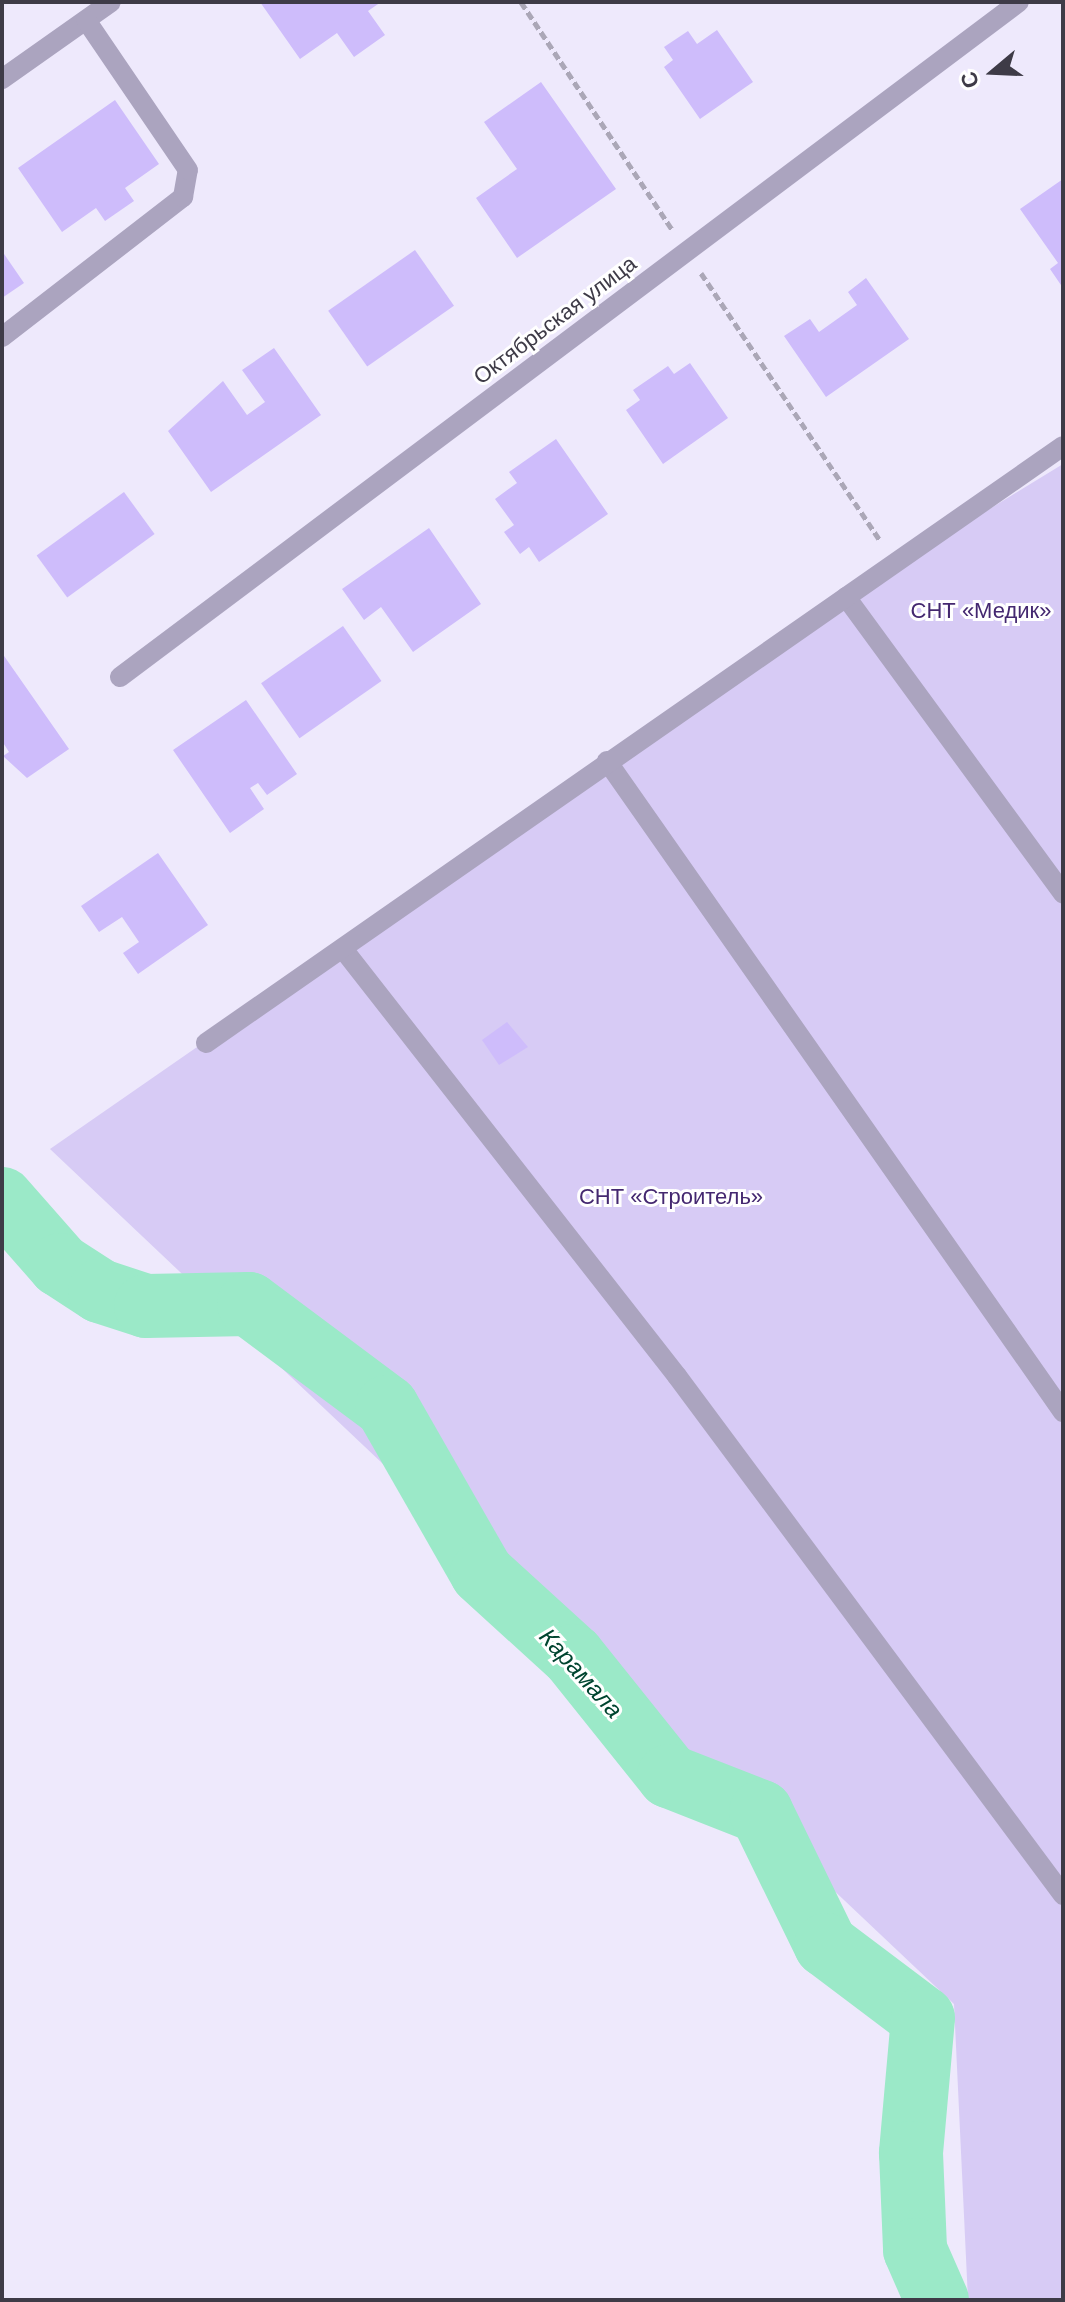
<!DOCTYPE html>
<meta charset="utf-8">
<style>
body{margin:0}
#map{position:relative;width:1065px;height:2302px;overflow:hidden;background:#eee9fc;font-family:Helvetica,sans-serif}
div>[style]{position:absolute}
.green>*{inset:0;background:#d7cbf5}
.river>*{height:64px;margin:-32px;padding:0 32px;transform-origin:32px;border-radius:32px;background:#9be9c8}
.building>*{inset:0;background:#cebcfb;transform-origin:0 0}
.path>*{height:5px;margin-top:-2.5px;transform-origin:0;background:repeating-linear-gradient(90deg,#aba7b7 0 8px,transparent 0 12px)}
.minor>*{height:20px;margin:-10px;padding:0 10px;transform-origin:10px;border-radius:10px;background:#aba4bf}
span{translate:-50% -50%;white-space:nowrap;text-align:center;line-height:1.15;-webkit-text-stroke:6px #fff;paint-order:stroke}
.street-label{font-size:22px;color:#3e3b47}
.park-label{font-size:22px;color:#442870}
.water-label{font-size:24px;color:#004530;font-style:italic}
.frame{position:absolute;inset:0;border:4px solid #3e3b47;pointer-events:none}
.north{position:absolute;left:953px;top:32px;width:80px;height:80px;-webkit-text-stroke:6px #fff;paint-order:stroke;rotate:251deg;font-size:22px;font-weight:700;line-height:32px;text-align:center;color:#3e3b47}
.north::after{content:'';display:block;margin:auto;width:28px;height:36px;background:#3e3b47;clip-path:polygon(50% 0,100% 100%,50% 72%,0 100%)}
</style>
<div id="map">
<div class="green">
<div style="clip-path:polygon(1063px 464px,1063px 2300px,968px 2300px,954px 2004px,50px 1149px,846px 597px)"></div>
</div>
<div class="river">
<div style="left:2px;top:1199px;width:88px;rotate:48.7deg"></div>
<div style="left:60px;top:1265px;width:48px;rotate:33deg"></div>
<div style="left:100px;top:1291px;width:48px;rotate:18.1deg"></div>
<div style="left:146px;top:1306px;width:103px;rotate:-1.1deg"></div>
<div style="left:249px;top:1304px;width:172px;rotate:36.7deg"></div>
<div style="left:387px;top:1407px;width:191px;rotate:60.2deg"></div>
<div style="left:482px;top:1573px;width:123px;rotate:42.4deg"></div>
<div style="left:573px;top:1656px;width:154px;rotate:51.3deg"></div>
<div style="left:669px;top:1776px;width:99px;rotate:21.4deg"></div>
<div style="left:761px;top:1812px;width:148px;rotate:64deg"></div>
<div style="left:826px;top:1945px;width:121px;rotate:37deg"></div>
<div style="left:923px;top:2018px;width:136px;rotate:95.1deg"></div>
<div style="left:911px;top:2153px;width:97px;rotate:87.6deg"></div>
<div style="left:915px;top:2250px;width:55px;rotate:66.3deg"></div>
</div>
<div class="building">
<div style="clip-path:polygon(260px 2px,381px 2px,368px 11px,385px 35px,354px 57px,337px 33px,300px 59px)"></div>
<div style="clip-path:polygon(717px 30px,753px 82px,700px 119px,664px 67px,673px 60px,664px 47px,688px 31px,697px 44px)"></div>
<div style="clip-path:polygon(541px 82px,616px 189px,517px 258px,476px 198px,517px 169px,484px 122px)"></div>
<div style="clip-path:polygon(115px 100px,159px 164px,125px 188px,134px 201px,105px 221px,96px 208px,62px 232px,18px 168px)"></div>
<div style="clip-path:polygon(1063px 179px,1063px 288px,1050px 269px,1058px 263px,1020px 209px)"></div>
<div style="left:415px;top:250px;width:68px;height:106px;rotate:55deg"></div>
<div style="clip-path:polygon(2px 251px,24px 283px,2px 298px)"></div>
<div style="clip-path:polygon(866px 278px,909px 339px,826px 397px,784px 336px,810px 319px,819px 332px,857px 305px,848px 292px)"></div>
<div style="clip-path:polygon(274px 348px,321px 415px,211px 492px,168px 431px,223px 381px,247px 415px,265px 402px,242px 370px)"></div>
<div style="clip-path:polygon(690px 363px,728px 418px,663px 464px,626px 410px,640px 400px,633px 390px,668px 366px,674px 374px)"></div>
<div style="clip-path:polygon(556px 439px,608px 514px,539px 562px,529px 547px,520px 554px,504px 532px,514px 525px,495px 499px,517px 483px,509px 472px)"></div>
<div style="left:124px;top:492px;width:52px;height:108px;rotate:54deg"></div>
<div style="clip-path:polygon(429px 528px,481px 604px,413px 652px,381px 607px,364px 620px,342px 589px)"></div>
<div style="left:343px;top:626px;width:67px;height:100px;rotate:55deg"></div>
<div style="clip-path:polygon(2px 653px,69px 749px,27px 778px,3px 756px,9px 752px,2px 741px)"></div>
<div style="clip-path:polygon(246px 700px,297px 774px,267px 795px,258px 783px,250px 788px,264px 809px,230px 833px,173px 750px)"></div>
<div style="clip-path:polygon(158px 853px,208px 925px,138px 974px,123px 953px,139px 942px,122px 917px,99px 932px,81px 906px)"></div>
<div style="clip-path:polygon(507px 1022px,528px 1047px,499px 1065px,482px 1040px)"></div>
</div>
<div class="path">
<div style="left:521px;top:2px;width:275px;rotate:56.4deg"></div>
<div style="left:701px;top:273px;width:321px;rotate:56.2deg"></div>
</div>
<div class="minor">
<div style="left:2px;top:79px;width:133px;rotate:-35.2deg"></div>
<div style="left:2px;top:337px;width:229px;rotate:-37.7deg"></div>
<div style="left:183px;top:197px;width:27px;rotate:-80deg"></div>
<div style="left:188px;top:170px;width:181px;rotate:-124.2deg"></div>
<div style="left:846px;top:597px;width:368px;rotate:53.8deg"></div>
<div style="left:120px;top:677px;width:1124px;rotate:-36.9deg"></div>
<div style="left:607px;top:761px;width:795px;rotate:54.99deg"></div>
<div style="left:343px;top:949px;width:542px;rotate:51.97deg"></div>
<div style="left:677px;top:1376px;width:647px;rotate:53.36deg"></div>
<div style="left:206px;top:1043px;width:1044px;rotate:-34.86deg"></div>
</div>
<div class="street-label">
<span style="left:555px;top:320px;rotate:-37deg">Октябрьская улица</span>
</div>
<div class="park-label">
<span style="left:981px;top:611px">СНТ «Медик»</span>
<span style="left:671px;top:1197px">СНТ «Строитель»</span>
</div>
<div class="water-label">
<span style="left:581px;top:1673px;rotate:48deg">Карамала</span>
</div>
<div class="frame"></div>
<div class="north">С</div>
</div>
